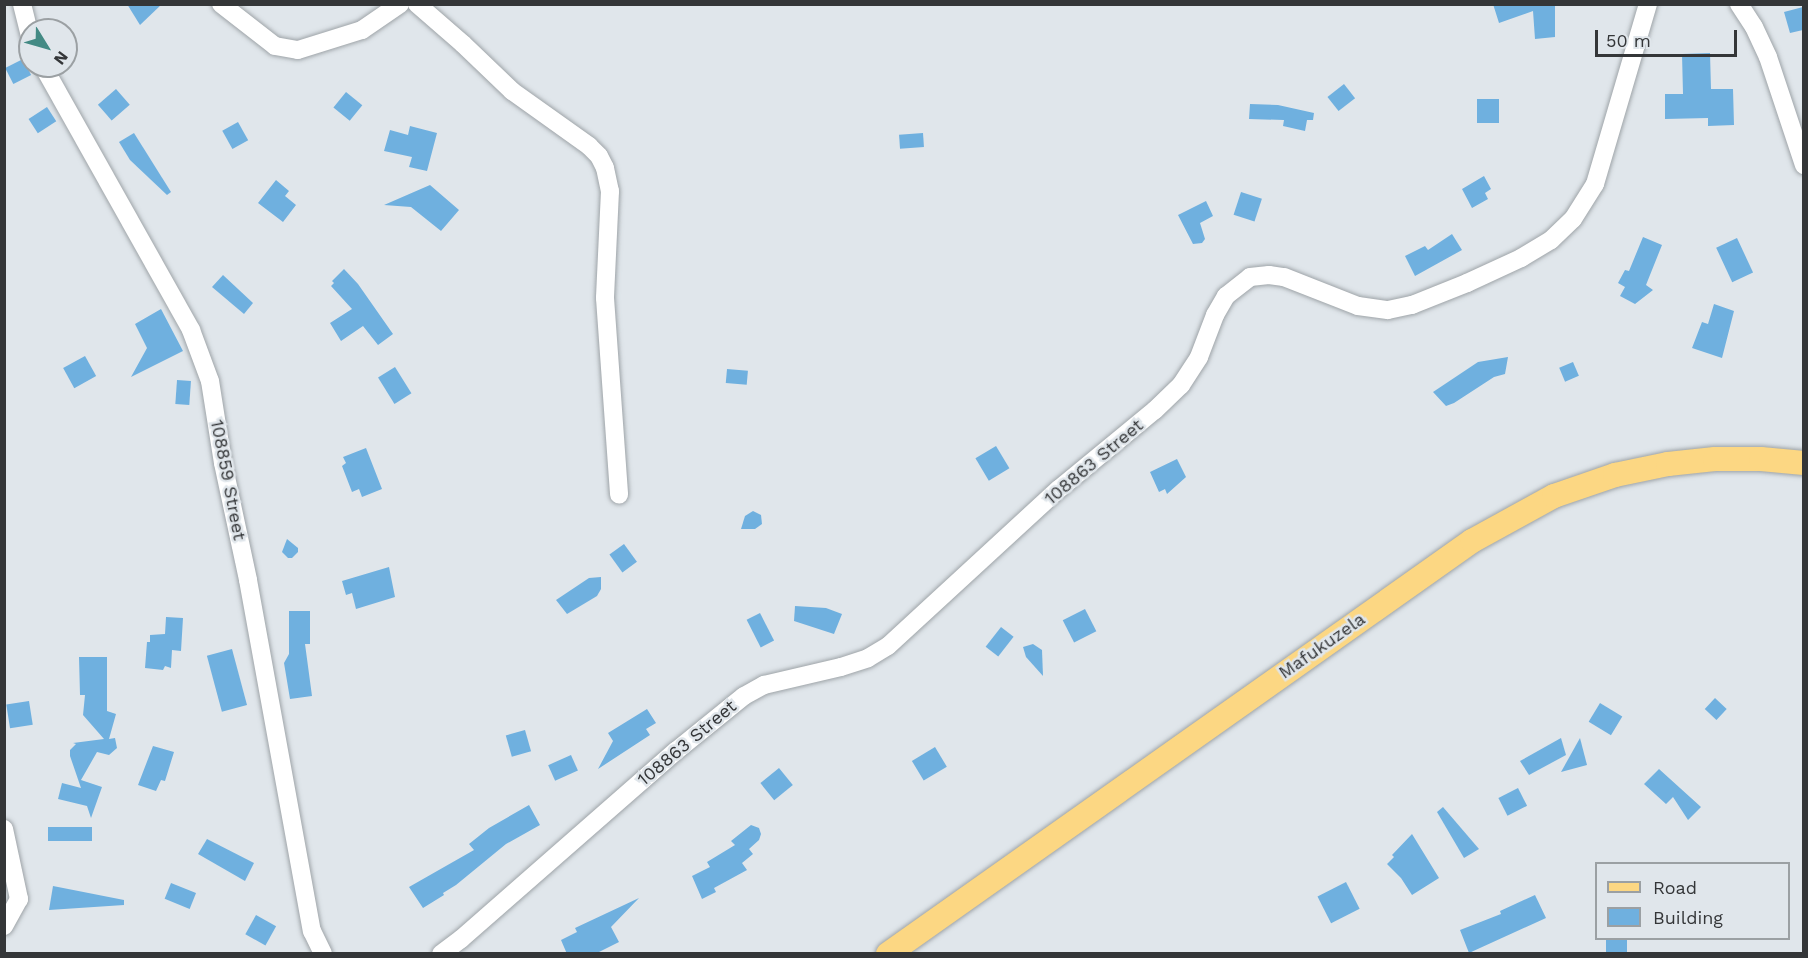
<!DOCTYPE html>
<style>
body{margin:0}
#map{position:relative;width:1808px;height:958px;overflow:hidden;background:#e0e6eb;font-family:"Work Sans",sans-serif}
div>[style]{position:absolute}
.building>*{inset:0;background:#6fb0df;transform-origin:0 0}
.roads{filter:drop-shadow(0 0 2px #9ea4a8) drop-shadow(0 0 2px #9ea4a8)}
.minor>*{height:18px;margin:-9px;padding:0 9px;transform-origin:9px;border-radius:9px;background:#fff}
.major>*{height:24px;margin:-12px;padding:0 12px;transform-origin:12px;border-radius:12px;background:#fcd783}
span{translate:-50% -50%;white-space:nowrap;text-align:center;line-height:1.15;-webkit-text-stroke:5px #e0e6eb;paint-order:stroke}
.street-label{font-size:18px;color:#343638}
.frame{position:absolute;inset:0;border:6px solid #343638;pointer-events:none}
.legend{position:absolute;left:1595px;top:862px;width:195px;height:78px;box-sizing:border-box;background:#e0e6eb;border:2px solid #9ba0a3;margin:0;padding:8px 10px;list-style:none;font-size:18px;color:#343638}
.legend li{display:flex;align-items:center;gap:12px;height:30px}
.legend b{width:30px;border:2px solid #9ba0a3}
.north{position:absolute;left:18px;top:18px;width:60px;height:60px;box-sizing:border-box;background:#e0e6eb;border:2px solid #9ba0a3;border-radius:50%;rotate:127deg;font-size:16px;font-weight:700;line-height:24px;text-align:center;color:#343638}
.north::after{content:'';display:block;margin:auto;width:21px;height:27px;background:#438a84;clip-path:polygon(50% 0,100% 100%,50% 72%,0 100%)}
.scale{position:absolute;left:1595px;top:30px;width:142px;height:27px;box-sizing:border-box;border:3px solid #343638;border-top:0;padding-left:8px;font-size:18px;line-height:21px;white-space:nowrap;color:#343638;-webkit-text-stroke:4px #e0e6eb;paint-order:stroke}
</style>
<div id="map">
<div class="building">
<div style="clip-path:polygon(127px 4px,162px 4px,140px 25px)"></div>
<div style="clip-path:polygon(1493px 4px,1555px 4px,1555px 37px,1535px 39px,1533px 11px,1499px 23px)"></div>
<div style="clip-path:polygon(1803px 7px,1803px 30px,1790px 33px,1784px 12px)"></div>
<div style="clip-path:polygon(1710px 53px,1711px 89px,1733px 89px,1734px 125px,1708px 126px,1708px 118px,1665px 119px,1665px 94px,1683px 94px,1682px 54px)"></div>
<div style="left:23px;top:59px;width:18px;height:20px;rotate:63deg"></div>
<div style="left:1344px;top:84px;width:18px;height:21px;rotate:52deg"></div>
<div style="left:116px;top:89px;width:21px;height:24px;rotate:49deg"></div>
<div style="left:346px;top:92px;width:21px;height:20px;rotate:39deg"></div>
<div style="left:1477px;top:99px;width:22px;height:24px"></div>
<div style="clip-path:polygon(1250px 104px,1278px 105px,1314px 113px,1313px 120px,1307px 120px,1305px 131px,1283px 126px,1284px 120px,1249px 119px)"></div>
<div style="left:47px;top:107px;width:17px;height:22px;rotate:57deg"></div>
<div style="left:238px;top:122px;width:21px;height:18px;rotate:61deg"></div>
<div style="clip-path:polygon(410px 126px,437px 133px,427px 171px,409px 167px,412px 157px,384px 151px,390px 130px,408px 135px)"></div>
<div style="clip-path:polygon(134px 133px,171px 192px,167px 195px,130px 160px,119px 142px)"></div>
<div style="left:923px;top:133px;width:14px;height:24px;rotate:86deg"></div>
<div style="clip-path:polygon(1484px 176px,1491px 189px,1485px 193px,1488px 199px,1472px 208px,1462px 189px)"></div>
<div style="clip-path:polygon(276px 180px,289px 191px,285px 196px,296px 205px,283px 222px,258px 203px)"></div>
<div style="clip-path:polygon(430px 185px,459px 210px,441px 231px,411px 207px,384px 205px)"></div>
<div style="left:1241px;top:192px;width:22px;height:24px;rotate:18deg"></div>
<div style="clip-path:polygon(1206px 201px,1213px 216px,1200px 223px,1205px 239px,1202px 243px,1193px 244px,1178px 215px)"></div>
<div style="clip-path:polygon(1452px 234px,1462px 250px,1415px 276px,1405px 256px,1425px 246px,1428px 250px)"></div>
<div style="clip-path:polygon(1643px 237px,1662px 245px,1646px 285px,1653px 290px,1635px 304px,1620px 296px,1625px 287px,1618px 283px,1625px 270px,1629px 271px)"></div>
<div style="left:1737px;top:238px;width:38px;height:23px;rotate:65deg"></div>
<div style="clip-path:polygon(344px 269px,358px 284px,393px 334px,378px 345px,363px 326px,341px 341px,330px 323px,352px 309px,331px 286px,334px 283px,332px 281px)"></div>
<div style="clip-path:polygon(223px 275px,253px 303px,244px 314px,212px 287px)"></div>
<div style="clip-path:polygon(1714px 304px,1734px 311px,1722px 358px,1692px 348px,1702px 322px,1708px 324px)"></div>
<div style="clip-path:polygon(161px 309px,183px 351px,131px 377px,147px 348px,135px 324px)"></div>
<div style="left:85px;top:356px;width:23px;height:25px;rotate:61deg"></div>
<div style="clip-path:polygon(1508px 357px,1505px 374px,1494px 377px,1454px 403px,1446px 406px,1433px 392px,1478px 362px)"></div>
<div style="left:1573px;top:362px;width:15px;height:15px;rotate:67deg"></div>
<div style="left:395px;top:367px;width:31px;height:20px;rotate:58deg"></div>
<div style="left:727px;top:369px;width:21px;height:14px;rotate:5deg"></div>
<div style="left:177px;top:380px;width:14px;height:24px;rotate:4deg"></div>
<div style="left:996px;top:446px;width:26px;height:24px;rotate:59deg"></div>
<div style="clip-path:polygon(366px 448px,382px 489px,362px 497px,359px 489px,352px 492px,342px 466px,346px 463px,343px 457px)"></div>
<div style="clip-path:polygon(1177px 459px,1186px 477px,1167px 494px,1165px 489px,1159px 492px,1150px 472px)"></div>
<div style="clip-path:polygon(753px 511px,761px 515px,762px 524px,755px 529px,741px 529px,745px 516px)"></div>
<div style="clip-path:polygon(287px 539px,298px 548px,298px 552px,292px 558px,288px 558px,282px 552px)"></div>
<div style="left:624px;top:544px;width:22px;height:18px;rotate:54deg"></div>
<div style="clip-path:polygon(389px 567px,395px 597px,356px 609px,352px 593px,346px 595px,342px 581px)"></div>
<div style="clip-path:polygon(601px 577px,601px 589px,597px 596px,567px 614px,556px 600px,589px 578px)"></div>
<div style="clip-path:polygon(795px 606px,826px 608px,842px 614px,834px 634px,794px 621px)"></div>
<div style="left:1085px;top:609px;width:25px;height:25px;rotate:63deg"></div>
<div style="clip-path:polygon(289px 611px,310px 611px,310px 644px,305px 644px,312px 696px,290px 699px,284px 663px,289px 654px)"></div>
<div style="left:760px;top:613px;width:31px;height:15px;rotate:63deg"></div>
<div style="clip-path:polygon(166px 617px,183px 618px,181px 651px,172px 650px,171px 668px,165px 666px,163px 670px,145px 668px,147px 642px,150px 642px,150px 635px,165px 634px)"></div>
<div style="left:1001px;top:627px;width:16px;height:25px;rotate:38deg"></div>
<div style="clip-path:polygon(1033px 644px,1042px 650px,1043px 676px,1026px 657px,1023px 647px)"></div>
<div style="left:232px;top:649px;width:58px;height:26px;rotate:75deg"></div>
<div style="clip-path:polygon(79px 657px,107px 657px,107px 711px,116px 714px,109px 739px,115px 738px,117px 748px,109px 755px,97px 752px,81px 780px,102px 787px,91px 818px,87px 806px,58px 799px,62px 783px,81px 788px,70px 756px,70px 750px,76px 744px,73px 743px,104px 739px,83px 715px,85px 695px,80px 695px)"></div>
<div style="left:1715px;top:698px;width:16px;height:15px;rotate:43deg"></div>
<div style="left:29px;top:701px;width:24px;height:23px;rotate:81deg"></div>
<div style="left:1600px;top:703px;width:26px;height:22px;rotate:31deg"></div>
<div style="clip-path:polygon(647px 709px,656px 723px,646px 729px,650px 735px,598px 769px,613px 741px,608px 733px)"></div>
<div style="left:525px;top:730px;width:22px;height:20px;rotate:74deg"></div>
<div style="clip-path:polygon(1561px 738px,1566px 755px,1529px 775px,1520px 761px)"></div>
<div style="clip-path:polygon(1580px 738px,1587px 765px,1561px 772px)"></div>
<div style="clip-path:polygon(153px 746px,174px 752px,165px 781px,161px 780px,156px 791px,138px 785px)"></div>
<div style="left:935px;top:747px;width:23px;height:27px;rotate:59deg"></div>
<div style="left:571px;top:755px;width:17px;height:25px;rotate:66deg"></div>
<div style="left:779px;top:768px;width:22px;height:24px;rotate:51deg"></div>
<div style="clip-path:polygon(1659px 769px,1701px 807px,1688px 820px,1673px 797px,1666px 804px,1644px 784px)"></div>
<div style="left:1518px;top:788px;width:20px;height:22px;rotate:63deg"></div>
<div style="clip-path:polygon(529px 805px,540px 825px,506px 844px,456px 885px,443px 893px,444px 895px,423px 908px,409px 887px,474px 850px,469px 844px,489px 828px)"></div>
<div style="clip-path:polygon(1443px 807px,1479px 849px,1464px 858px,1437px 812px)"></div>
<div style="clip-path:polygon(751px 825px,759px 828px,761px 834px,759px 840px,749px 849px,753px 854px,742px 863px,747px 870px,714px 888px,716px 892px,702px 899px,692px 876px,710px 867px,707px 862px,735px 845px,731px 841px)"></div>
<div style="left:92px;top:827px;width:14px;height:44px;rotate:90deg"></div>
<div style="clip-path:polygon(1412px 834px,1439px 878px,1412px 895px,1401px 878px,1387px 864px,1394px 857px,1392px 855px)"></div>
<div style="clip-path:polygon(207px 839px,254px 863px,245px 881px,198px 854px)"></div>
<div style="left:1346px;top:882px;width:30px;height:32px;rotate:63deg"></div>
<div style="left:171px;top:883px;width:27px;height:17px;rotate:22deg"></div>
<div style="clip-path:polygon(53px 886px,124px 900px,124px 905px,49px 910px)"></div>
<div style="clip-path:polygon(1535px 895px,1546px 918px,1469px 953px,1460px 930px,1501px 914px,1500px 911px)"></div>
<div style="clip-path:polygon(639px 898px,611px 927px,619px 942px,595px 954px,567px 954px,561px 940px,577px 932px,575px 928px)"></div>
<div style="left:256px;top:915px;width:23px;height:22px;rotate:29deg"></div>
<div style="left:1606px;top:939px;width:21px;height:15px"></div>
</div>
<div class="roads">
<div class="minor">
<div style="left:22px;top:4px;width:34px;rotate:76deg"></div>
<div style="left:221px;top:4px;width:68px;rotate:37.9deg"></div>
<div style="left:275px;top:46px;width:23px;rotate:10deg"></div>
<div style="left:298px;top:50px;width:67px;rotate:-17.4deg"></div>
<div style="left:362px;top:30px;width:46px;rotate:-34.4deg"></div>
<div style="left:417px;top:4px;width:61px;rotate:41deg"></div>
<div style="left:463px;top:44px;width:68px;rotate:43.8deg"></div>
<div style="left:512px;top:91px;width:95px;rotate:35.5deg"></div>
<div style="left:589px;top:146px;width:14px;rotate:45deg"></div>
<div style="left:599px;top:156px;width:13px;rotate:63deg"></div>
<div style="left:605px;top:168px;width:24px;rotate:78deg"></div>
<div style="left:610px;top:191px;width:107px;rotate:92.7deg"></div>
<div style="left:605px;top:298px;width:197px;rotate:85.9deg"></div>
<div style="left:1739px;top:4px;width:27px;rotate:57deg"></div>
<div style="left:1754px;top:27px;width:33px;rotate:65deg"></div>
<div style="left:1768px;top:57px;width:114px;rotate:71.6deg"></div>
<div style="left:43px;top:66px;width:303px;rotate:60.7deg"></div>
<div style="left:191px;top:330px;width:54px;rotate:69.6deg"></div>
<div style="left:210px;top:381px;width:83px;rotate:81deg"></div>
<div style="left:223px;top:463px;width:120px;rotate:77.9deg"></div>
<div style="left:248px;top:580px;width:357px;rotate:79.7deg"></div>
<div style="left:312px;top:931px;width:25px;rotate:64deg"></div>
<div style="left:4px;top:829px;width:72px;rotate:77.9deg"></div>
<div style="left:19px;top:899px;width:31px;rotate:119deg"></div>
<div style="left:441px;top:954px;width:25px;rotate:-37deg"></div>
<div style="left:461px;top:939px;width:286px;rotate:-41.2deg"></div>
<div style="left:676px;top:751px;width:87px;rotate:-39deg"></div>
<div style="left:744px;top:696px;width:23px;rotate:-29deg"></div>
<div style="left:764px;top:685px;width:79px;rotate:-13.2deg"></div>
<div style="left:841px;top:667px;width:28px;rotate:-18deg"></div>
<div style="left:868px;top:658px;width:23px;rotate:-31deg"></div>
<div style="left:888px;top:646px;width:232px;rotate:-42.6deg"></div>
<div style="left:1059px;top:489px;width:124px;rotate:-39.5deg"></div>
<div style="left:1155px;top:410px;width:36px;rotate:-44deg"></div>
<div style="left:1181px;top:385px;width:33px;rotate:-57deg"></div>
<div style="left:1199px;top:357px;width:45px;rotate:-69.1deg"></div>
<div style="left:1215px;top:315px;width:22px;rotate:-60deg"></div>
<div style="left:1226px;top:296px;width:31px;rotate:-38deg"></div>
<div style="left:1250px;top:277px;width:19px;rotate:-6deg"></div>
<div style="left:1269px;top:275px;width:15px;rotate:8deg"></div>
<div style="left:1284px;top:277px;width:79px;rotate:21.4deg"></div>
<div style="left:1358px;top:306px;width:30px;rotate:8deg"></div>
<div style="left:1388px;top:310px;width:25px;rotate:-12deg"></div>
<div style="left:1412px;top:305px;width:59px;rotate:-21.8deg"></div>
<div style="left:1467px;top:283px;width:60px;rotate:-24.8deg"></div>
<div style="left:1521px;top:258px;width:35px;rotate:-31deg"></div>
<div style="left:1551px;top:240px;width:30px;rotate:-44deg"></div>
<div style="left:1573px;top:219px;width:41px;rotate:-57.8deg"></div>
<div style="left:1595px;top:184px;width:188px;rotate:-73.6deg"></div>
</div>
<div class="major">
<div style="left:888px;top:954px;width:715px;rotate:-35.27deg"></div>
<div style="left:1472px;top:541px;width:94px;rotate:-28.8deg"></div>
<div style="left:1554px;top:496px;width:65px;rotate:-19deg"></div>
<div style="left:1615px;top:475px;width:54px;rotate:-11.7deg"></div>
<div style="left:1668px;top:464px;width:47px;rotate:-6.1deg"></div>
<div style="left:1715px;top:459px;width:46px"></div>
<div style="left:1761px;top:459px;width:43px;rotate:5.3deg"></div>
</div>
</div>
<div class="street-label">
<span style="left:1094px;top:462px;rotate:-40deg">108863 Street</span>
<span style="left:228px;top:480px;rotate:79deg">108859 Street</span>
<span style="left:1322px;top:646px;rotate:-35deg">Mafukuzela</span>
<span style="left:687px;top:743px;rotate:-40deg">108863 Street</span>
</div>
<div class="frame"></div>
<ul class="legend">
<li><b style="height:8px;background:#fcd783"></b>Road</li>
<li><b style="height:16px;background:#6fb0df"></b>Building</li>
</ul>
<div class="north">N</div>
<div class="scale">50 m</div>
</div>
